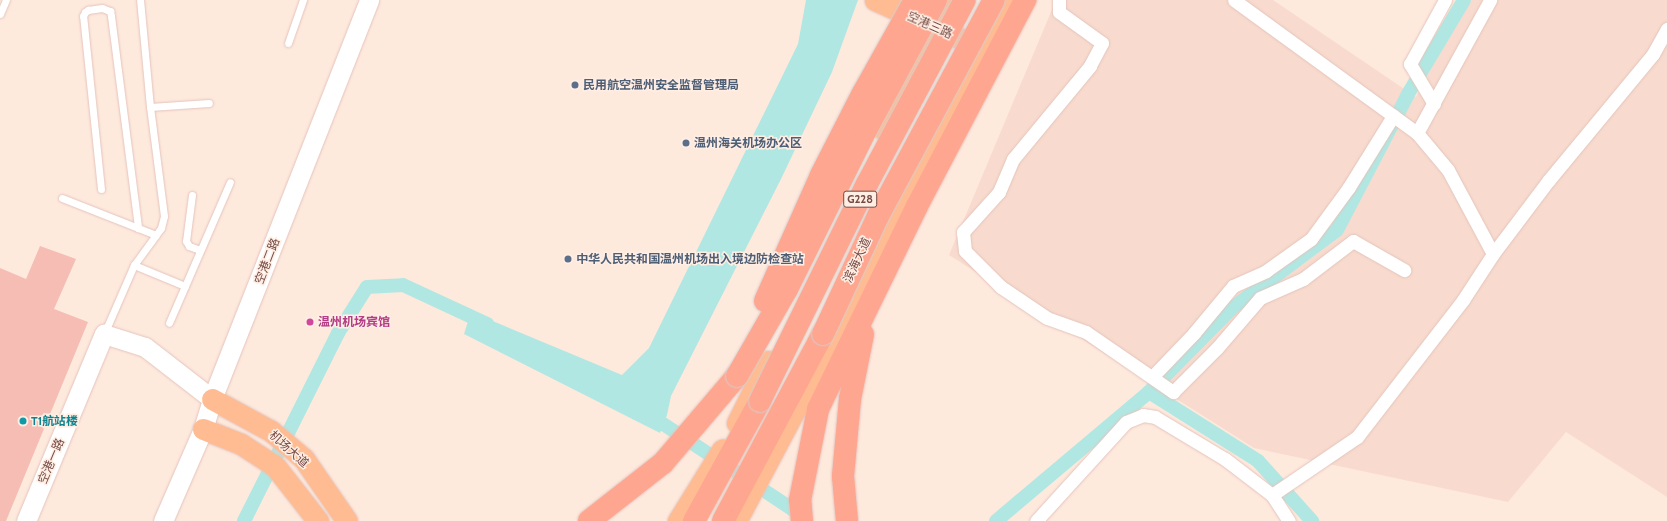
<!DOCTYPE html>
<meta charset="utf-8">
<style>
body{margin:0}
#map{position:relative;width:1667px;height:521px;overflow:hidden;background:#fee9dd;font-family:Cabin,"Noto Sans SC",sans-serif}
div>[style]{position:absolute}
.residential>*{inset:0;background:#f8dbce}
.water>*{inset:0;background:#b1e7e2}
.canal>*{height:14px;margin:-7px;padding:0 7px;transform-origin:7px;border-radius:7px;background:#b1e7e2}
.building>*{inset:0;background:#f5bdb3}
.roads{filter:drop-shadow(0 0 1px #e4c4bc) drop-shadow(0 0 1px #e4c4bc)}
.service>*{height:7px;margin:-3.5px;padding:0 3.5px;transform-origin:3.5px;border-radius:3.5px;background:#fff}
.minor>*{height:13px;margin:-6.5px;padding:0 6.5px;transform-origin:6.5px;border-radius:6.5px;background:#fff}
.secondary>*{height:19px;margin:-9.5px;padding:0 9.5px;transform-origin:9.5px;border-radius:9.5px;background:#fff}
.primary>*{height:21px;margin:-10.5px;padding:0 10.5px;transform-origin:10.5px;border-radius:10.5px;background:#ffbc92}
.trunk>*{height:22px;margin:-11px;padding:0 11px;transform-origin:11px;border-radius:11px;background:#fea690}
.bridges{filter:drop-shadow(0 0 1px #d8cccb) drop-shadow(0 0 1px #d8cccb)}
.trunk-bridge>*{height:22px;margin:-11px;padding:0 11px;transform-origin:11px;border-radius:11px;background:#fea690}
.dots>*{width:11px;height:11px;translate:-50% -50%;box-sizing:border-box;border:2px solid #ffeee4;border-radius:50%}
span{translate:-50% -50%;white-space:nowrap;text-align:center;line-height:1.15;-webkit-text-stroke:3px #ffeee4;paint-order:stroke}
.shield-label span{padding:1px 3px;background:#ffeee4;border:1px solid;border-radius:3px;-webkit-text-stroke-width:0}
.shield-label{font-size:11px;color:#744a44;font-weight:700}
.street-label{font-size:12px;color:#744a44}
.service-label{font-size:12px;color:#4e5e75;font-weight:700}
.left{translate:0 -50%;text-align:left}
.hotel-label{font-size:12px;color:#b23c85;font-weight:700}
.culture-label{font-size:12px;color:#0d838f;font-weight:700}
</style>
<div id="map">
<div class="residential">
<div style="clip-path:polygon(1056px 0,1273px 0,1416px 97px,1467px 0,1667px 0,1667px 497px,1566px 432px,1508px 502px,1254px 448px,949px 255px)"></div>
</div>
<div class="water">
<div style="clip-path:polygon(806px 0,858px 0,832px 72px,781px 179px,671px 396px,667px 415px,660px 433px,464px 334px,471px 312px,622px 375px,649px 348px,798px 44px)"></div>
</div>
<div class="canal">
<div style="left:1149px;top:392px;width:129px;rotate:32.3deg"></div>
<div style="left:1258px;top:461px;width:81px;rotate:48deg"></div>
<div style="left:648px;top:414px;width:187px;rotate:33.4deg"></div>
<div style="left:244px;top:521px;width:210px;rotate:-63.4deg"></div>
<div style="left:338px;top:333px;width:54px;rotate:-57.8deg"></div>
<div style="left:367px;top:287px;width:36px;rotate:-3deg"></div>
<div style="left:403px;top:285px;width:93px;rotate:24.9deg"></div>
<div style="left:996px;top:521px;width:200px;rotate:-40.1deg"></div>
<div style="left:1149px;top:392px;width:117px;rotate:-45.3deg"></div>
<div style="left:1231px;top:309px;width:132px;rotate:-36.7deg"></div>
<div style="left:1337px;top:230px;width:153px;rotate:-62.4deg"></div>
<div style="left:1408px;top:94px;width:109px;rotate:-59.2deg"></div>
</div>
<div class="building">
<div style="clip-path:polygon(40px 246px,76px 259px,54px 309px,88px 322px,6px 521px,0 521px,0 268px,26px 279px)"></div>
</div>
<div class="roads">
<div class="service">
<div style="left:0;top:14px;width:15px;rotate:-67deg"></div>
<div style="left:288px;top:43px;width:46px;rotate:-70.8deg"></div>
<div style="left:150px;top:107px;width:59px;rotate:-3.9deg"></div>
<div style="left:101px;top:189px;width:174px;rotate:-95.9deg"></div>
<div style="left:83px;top:16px;width:4px;rotate:-63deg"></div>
<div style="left:85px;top:12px;width:4px;rotate:-34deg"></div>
<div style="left:88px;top:10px;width:14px;rotate:-8deg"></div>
<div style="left:102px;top:8px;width:9px;rotate:21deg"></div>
<div style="left:110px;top:11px;width:5px;rotate:79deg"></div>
<div style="left:111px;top:16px;width:214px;rotate:82.7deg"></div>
<div style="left:192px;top:195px;width:46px;rotate:97.4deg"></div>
<div style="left:186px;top:241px;width:6px;rotate:59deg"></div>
<div style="left:189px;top:246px;width:12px;rotate:20deg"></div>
<div style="left:62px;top:198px;width:101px;rotate:21.5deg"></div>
<div style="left:134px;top:265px;width:55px;rotate:22.4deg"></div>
<div style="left:185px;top:286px;width:40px;rotate:113.4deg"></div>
<div style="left:185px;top:286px;width:113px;rotate:-66.6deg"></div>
<div style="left:104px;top:334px;width:75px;rotate:-66.5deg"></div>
<div style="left:134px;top:265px;width:46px;rotate:-53.9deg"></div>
<div style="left:161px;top:228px;width:12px;rotate:-76deg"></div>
<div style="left:164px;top:216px;width:110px;rotate:-97.3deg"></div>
<div style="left:150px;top:107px;width:107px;rotate:-95.3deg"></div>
</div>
<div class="minor">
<div style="left:1059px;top:0;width:12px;rotate:90deg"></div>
<div style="left:1059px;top:12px;width:53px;rotate:35.8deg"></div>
<div style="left:1102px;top:43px;width:26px;rotate:118deg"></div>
<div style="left:1090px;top:66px;width:121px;rotate:129.6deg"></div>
<div style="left:1013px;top:159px;width:36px;rotate:113deg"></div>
<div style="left:999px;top:192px;width:54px;rotate:132deg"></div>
<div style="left:963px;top:232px;width:19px;rotate:84deg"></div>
<div style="left:965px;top:251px;width:51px;rotate:45deg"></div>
<div style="left:1001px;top:287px;width:55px;rotate:34deg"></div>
<div style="left:1047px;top:318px;width:41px;rotate:19.7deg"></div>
<div style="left:1086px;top:332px;width:106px;rotate:34.6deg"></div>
<div style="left:1173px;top:392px;width:62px;rotate:-45deg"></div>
<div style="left:1217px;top:348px;width:66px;rotate:-49.3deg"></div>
<div style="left:1260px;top:298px;width:47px;rotate:-23.8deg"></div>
<div style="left:1303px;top:279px;width:63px;rotate:-37.2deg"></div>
<div style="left:1353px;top:241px;width:59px;rotate:29.6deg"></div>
<div style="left:1234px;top:0;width:226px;rotate:36deg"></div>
<div style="left:1417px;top:133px;width:48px;rotate:50deg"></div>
<div style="left:1448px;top:170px;width:95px;rotate:61.8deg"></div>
<div style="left:1493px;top:254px;width:55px;rotate:123.1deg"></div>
<div style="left:1463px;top:300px;width:173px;rotate:127.7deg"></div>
<div style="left:1357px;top:437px;width:103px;rotate:145.7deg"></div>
<div style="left:1434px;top:104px;width:47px;rotate:-121deg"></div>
<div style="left:1410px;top:64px;width:73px;rotate:-61.3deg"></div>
<div style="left:1417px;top:133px;width:152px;rotate:-61.2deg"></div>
<div style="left:1493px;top:254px;width:91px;rotate:-53deg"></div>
<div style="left:1548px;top:181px;width:165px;rotate:-50.4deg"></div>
<div style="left:1653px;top:54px;width:29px;rotate:-61deg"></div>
<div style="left:1152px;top:377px;width:61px;rotate:-46.3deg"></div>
<div style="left:1194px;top:333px;width:61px;rotate:-50.3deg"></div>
<div style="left:1233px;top:286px;width:36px;rotate:-24deg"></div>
<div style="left:1266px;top:271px;width:55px;rotate:-35.4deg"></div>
<div style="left:1311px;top:239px;width:64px;rotate:-53.8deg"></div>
<div style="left:1349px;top:187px;width:84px;rotate:-58.2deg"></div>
<div style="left:1036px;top:521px;width:134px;rotate:-47.7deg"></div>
<div style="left:1126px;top:422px;width:18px;rotate:-22deg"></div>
<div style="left:1143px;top:415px;width:12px;rotate:9deg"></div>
<div style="left:1155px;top:417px;width:82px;rotate:31deg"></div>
<div style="left:1225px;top:459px;width:59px;rotate:37.5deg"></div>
<div style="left:1272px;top:495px;width:31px;rotate:57deg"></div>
</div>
<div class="secondary">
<div style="left:26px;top:521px;width:203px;rotate:-67.4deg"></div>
<div style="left:104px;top:334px;width:43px;rotate:17.6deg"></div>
<div style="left:145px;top:347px;width:85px;rotate:37.8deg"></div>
<div style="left:163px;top:521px;width:100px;rotate:-66.5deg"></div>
<div style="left:203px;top:429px;width:31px;rotate:-73deg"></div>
<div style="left:212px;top:399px;width:429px;rotate:-68.5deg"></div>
</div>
<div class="primary">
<div style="left:875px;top:0;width:121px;rotate:24.4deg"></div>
<div style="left:884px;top:130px;width:146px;rotate:-63.1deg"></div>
<div style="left:212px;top:399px;width:67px;rotate:28.5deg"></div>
<div style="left:271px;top:431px;width:43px;rotate:40.3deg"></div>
<div style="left:304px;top:459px;width:75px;rotate:55.3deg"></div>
<div style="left:737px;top:423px;width:69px;rotate:-63.4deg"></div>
<div style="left:203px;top:429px;width:41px;rotate:21.5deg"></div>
<div style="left:241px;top:444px;width:40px;rotate:32.9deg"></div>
<div style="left:275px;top:466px;width:70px;rotate:52deg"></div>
<div style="left:678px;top:521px;width:84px;rotate:-58.2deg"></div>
<div style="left:736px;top:521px;width:590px;rotate:-62.09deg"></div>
</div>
<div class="trunk">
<div style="left:589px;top:521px;width:94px;rotate:-38.1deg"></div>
<div style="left:663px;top:463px;width:114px;rotate:-49.6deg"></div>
<div style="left:694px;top:521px;width:137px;rotate:-61.2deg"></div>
<div style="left:723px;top:521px;width:212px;rotate:-61.9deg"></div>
<div style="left:802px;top:521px;width:21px;rotate:-95deg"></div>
<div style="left:800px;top:500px;width:93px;rotate:-78.8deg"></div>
<div style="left:818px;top:409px;width:226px;rotate:-64deg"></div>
<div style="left:917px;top:206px;width:233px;rotate:-62.3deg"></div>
<div style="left:847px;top:521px;width:45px;rotate:-95.1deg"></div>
<div style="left:843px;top:476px;width:77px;rotate:-84.8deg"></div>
<div style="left:850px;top:399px;width:66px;rotate:-78.7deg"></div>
</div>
</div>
<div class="bridges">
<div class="trunk-bridge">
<div style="left:765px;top:301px;width:138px;rotate:-66deg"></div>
<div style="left:821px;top:175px;width:92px;rotate:-62.9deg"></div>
<div style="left:863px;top:93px;width:107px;rotate:-60.8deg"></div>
<div style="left:823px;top:334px;width:130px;rotate:-65deg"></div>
<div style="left:878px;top:216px;width:245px;rotate:-61.8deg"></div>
<div style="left:737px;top:376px;width:100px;rotate:-60.1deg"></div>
<div style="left:787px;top:289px;width:178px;rotate:-63.6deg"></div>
<div style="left:866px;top:130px;width:148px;rotate:-61.7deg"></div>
<div style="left:760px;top:401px;width:242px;rotate:-63.8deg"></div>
<div style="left:867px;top:184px;width:208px;rotate:-62deg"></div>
</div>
</div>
<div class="dots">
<div style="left:575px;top:85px;background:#5c6f8a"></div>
<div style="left:686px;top:143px;background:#5c6f8a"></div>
<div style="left:568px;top:259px;background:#5c6f8a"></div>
<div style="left:310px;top:322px;background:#d1479c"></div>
<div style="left:23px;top:421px;background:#0f9aa8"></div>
</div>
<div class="shield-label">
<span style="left:860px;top:199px">G228</span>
</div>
<div class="street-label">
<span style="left:930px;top:25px;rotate:24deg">空港三路</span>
<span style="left:857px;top:260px;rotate:-65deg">滨海大道</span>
<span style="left:267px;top:261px;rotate:-69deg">空港二路</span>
<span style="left:289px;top:449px;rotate:42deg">机场大道</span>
<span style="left:51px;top:461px;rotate:-67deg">空港一路</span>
</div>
<div class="service-label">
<span class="left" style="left:583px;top:85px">民用航空温州安全监督管理局</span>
<span class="left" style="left:694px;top:143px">温州海关机场办公区</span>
<span class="left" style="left:576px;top:259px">中华人民共和国温州机场出入境边防检查站</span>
</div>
<div class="hotel-label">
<span class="left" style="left:318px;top:322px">温州机场宾馆</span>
</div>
<div class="culture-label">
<span class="left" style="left:31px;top:421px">T1航站楼</span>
</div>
</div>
